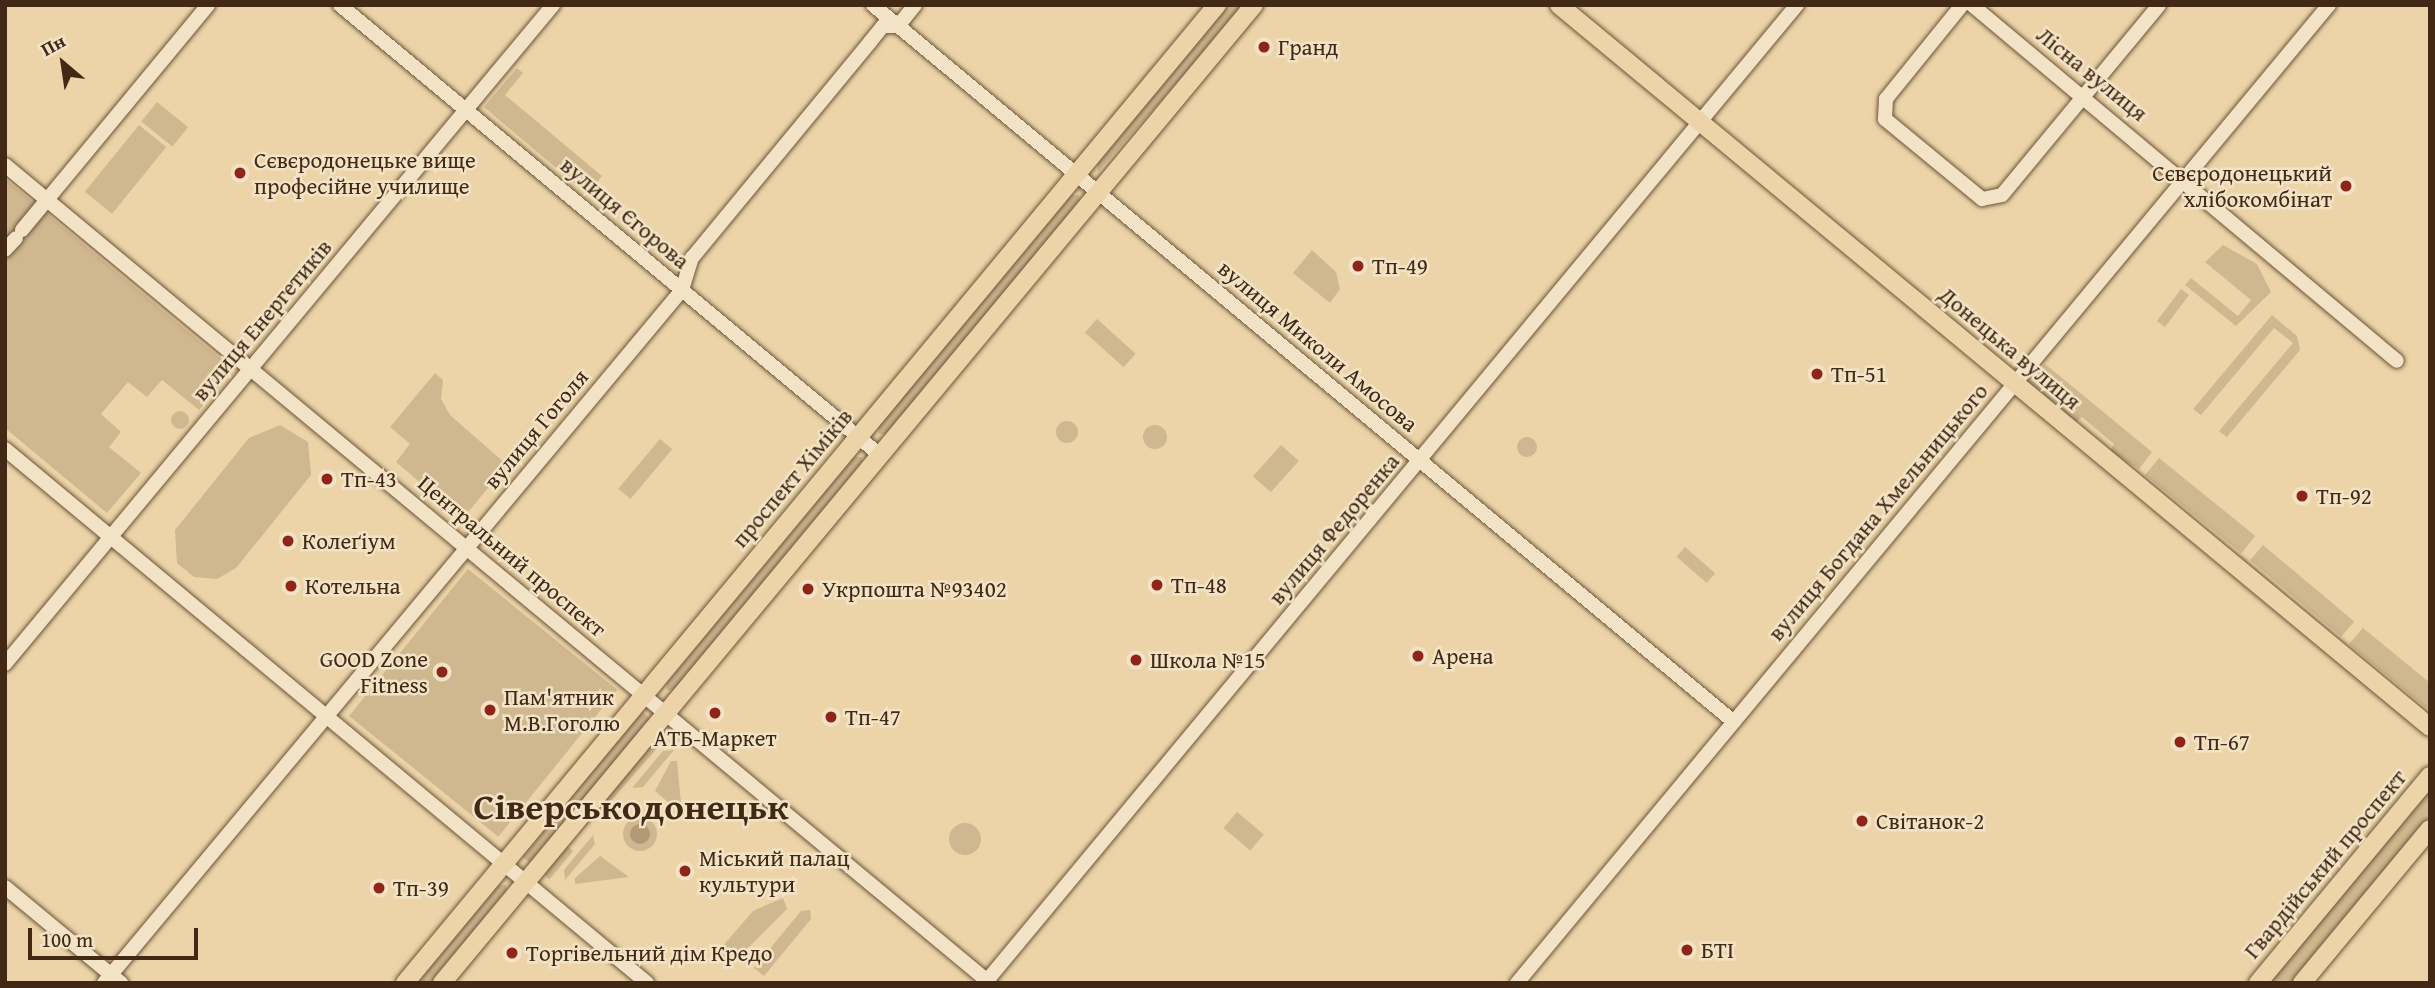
<!DOCTYPE html>
<meta charset="utf-8">
<style>
body{margin:0}
#map{position:relative;width:2435px;height:988px;overflow:hidden;background:#ecd4a8;font-family:"Gentium Book Plus",serif}
div>[style]{position:absolute}
.green>*{inset:0;background:#cfb78f;transform-origin:0 0}
.round{border-radius:50%}
.water>*{inset:0;background:#b29a76}
.roads{filter:drop-shadow(0 0 2px #6c543a) drop-shadow(0 0 2px #6c543a)}
.minor>*{height:14px;margin:-7px;padding:0 7px;transform-origin:7px;border-radius:7px;background:#f3e3c6}
.major>*{height:18px;margin:-9px;padding:0 9px;transform-origin:9px;border-radius:9px;background:#ecd4a8}
.dots>*{width:19px;height:19px;translate:-50% -50%;box-sizing:border-box;border:4px solid #f3e3c6;border-radius:50%}
span{translate:-50% -50%;white-space:nowrap;text-align:center;line-height:1.15;-webkit-text-stroke:5px #f3e3c6;paint-order:stroke}
.poi-label{font-size:23px;color:#412915}
.left{translate:0 -50%;text-align:left}
.right{translate:-100% -50%;text-align:right}
.street-label{font-size:23px;color:#412915}
.town-label{font-size:37px;color:#412915;font-weight:700}
.frame{position:absolute;inset:0;border:7px solid #412915;pointer-events:none}
.north{position:absolute;left:28px;top:28px;width:70px;height:70px;-webkit-text-stroke:5px #f3e3c6;paint-order:stroke;rotate:331deg;font-size:19px;font-weight:700;line-height:28px;text-align:center;color:#412915}
.north::after{content:'';display:block;margin:auto;width:24px;height:32px;background:#412915;clip-path:polygon(50% 0,100% 100%,50% 72%,0 100%)}
.scale{position:absolute;left:28px;top:928px;width:170px;height:32px;box-sizing:border-box;border:4px solid #412915;border-top:0;padding-left:9px;font-size:21px;line-height:24px;white-space:nowrap;color:#412915;-webkit-text-stroke:5px #f3e3c6;paint-order:stroke}
</style>
<div id="map">
<div class="green">
<div style="clip-path:polygon(1229px 5px,1246px 5px,1098px 172px,1097px 163px)"></div>
<div style="clip-path:polygon(517px 68px,523px 73px,505px 95px,602px 176px,587px 194px,484px 107px)"></div>
<div style="left:157px;top:102px;width:40px;height:25px;rotate:39deg"></div>
<div style="left:139px;top:125px;width:35px;height:86px;rotate:39deg"></div>
<div style="clip-path:polygon(5px 179px,233px 369px,199px 410px,162px 380px,147px 397px,128px 382px,101px 414px,121px 432px,109px 447px,141px 473px,107px 513px,5px 428px)"></div>
<div style="clip-path:polygon(1070px 195px,1079px 195px,1080px 203px,888px 434px,879px 434px,878px 425px)"></div>
<div style="clip-path:polygon(2223px 245px,2257px 264px,2271px 292px,2236px 326px,2185px 285px,2191px 278px,2238px 316px,2251px 300px,2205px 262px)"></div>
<div style="clip-path:polygon(1312px 250px,1336px 272px,1340px 289px,1330px 303px,1293px 273px)"></div>
<div style="left:2181px;top:289px;width:10px;height:40px;rotate:37deg"></div>
<div style="clip-path:polygon(2272px 315px,2297px 336px,2300px 350px,2227px 437px,2219px 431px,2293px 343px,2274px 328px,2201px 415px,2193px 409px)"></div>
<div style="left:1097px;top:319px;width:52px;height:18px;rotate:42deg"></div>
<div style="clip-path:polygon(2045px 364px,2152px 452px,2139px 469px,2110px 451px,2114px 444px,2082px 417px,2076px 422px,2029px 383px)"></div>
<div style="clip-path:polygon(435px 373px,443px 380px,441px 399px,450px 415px,507px 465px,469px 511px,451px 509px,396px 462px,410px 444px,390px 427px)"></div>
<div class="round" style="left:171px;top:411px;width:18px;height:18px"></div>
<div class="round" style="left:1056px;top:421px;width:22px;height:22px"></div>
<div class="round" style="left:1143px;top:425px;width:24px;height:24px"></div>
<div style="clip-path:polygon(280px 425px,308px 442px,311px 475px,236px 568px,217px 579px,194px 577px,177px 563px,175px 530px,249px 438px)"></div>
<div class="round" style="left:1517px;top:437px;width:20px;height:20px"></div>
<div style="left:660px;top:439px;width:16px;height:65px;rotate:40deg"></div>
<div style="left:1281px;top:445px;width:24px;height:42px;rotate:42deg"></div>
<div style="clip-path:polygon(853px 457px,862px 457px,863px 465px,676px 690px,667px 690px,666px 681px)"></div>
<div style="left:2159px;top:458px;width:124px;height:22px;rotate:39deg"></div>
<div style="left:2263px;top:545px;width:119px;height:20px;rotate:40deg"></div>
<div style="left:1685px;top:547px;width:40px;height:13px;rotate:41deg"></div>
<div style="left:468px;top:569px;width:192px;height:189px;rotate:39deg"></div>
<div style="clip-path:polygon(2363px 628px,2430px 683px,2430px 711px,2349px 644px)"></div>
<div style="left:641px;top:711px;width:13px;height:188px;rotate:39deg"></div>
<div style="left:661px;top:730px;width:9px;height:98px;rotate:41deg"></div>
<div style="clip-path:polygon(674px 750px,643px 787px,632px 788px,663px 751px)"></div>
<div style="clip-path:polygon(671px 761px,677px 761px,682px 814px,655px 791px)"></div>
<div style="clip-path:polygon(2430px 785px,2430px 816px,2292px 983px,2266px 983px)"></div>
<div style="left:1237px;top:812px;width:35px;height:21px;rotate:40deg"></div>
<div class="round" style="left:623px;top:817px;width:34px;height:34px"></div>
<div class="round" style="left:949px;top:823px;width:32px;height:32px"></div>
<div style="clip-path:polygon(593px 835px,595px 844px,565px 880px,564px 870px)"></div>
<div style="left:567px;top:846px;width:8px;height:37px;rotate:40deg"></div>
<div style="clip-path:polygon(600px 856px,629px 877px,575px 884px,575px 878px)"></div>
<div style="clip-path:polygon(497px 885px,506px 885px,507px 893px,433px 983px,416px 983px)"></div>
<div style="clip-path:polygon(783px 898px,787px 909px,731px 965px,715px 955px,753px 911px)"></div>
<div style="clip-path:polygon(810px 910px,811px 919px,764px 976px,754px 968px,801px 911px)"></div>
</div>
<div class="water">
<div class="round" style="left:630px;top:824px;width:20px;height:20px"></div>
</div>
<div class="roads">
<div class="minor">
<div style="left:340px;top:5px;width:703px;rotate:39.81deg"></div>
<div style="left:873px;top:5px;width:1120px;rotate:39.79deg"></div>
<div style="left:1962px;top:5px;width:121px;rotate:129deg"></div>
<div style="left:1886px;top:99px;width:20px;rotate:93deg"></div>
<div style="left:1885px;top:119px;width:126px;rotate:39.5deg"></div>
<div style="left:1982px;top:199px;width:20px;rotate:-11deg"></div>
<div style="left:2002px;top:195px;width:246px;rotate:-50.4deg"></div>
<div style="left:1972px;top:5px;width:554px;rotate:39.95deg"></div>
<div style="left:5px;top:165px;width:1280px;rotate:39.71deg"></div>
<div style="left:22px;top:230px;width:292px;rotate:-50.4deg"></div>
<div style="left:5px;top:250px;width:16px;rotate:-47deg"></div>
<div style="left:5px;top:449px;width:835px;rotate:39.75deg"></div>
<div style="left:5px;top:664px;width:857px;rotate:-50.25deg"></div>
<div style="left:5px;top:887px;width:151px;rotate:39.6deg"></div>
<div style="left:104px;top:983px;width:902px;rotate:-50.17deg"></div>
<div style="left:682px;top:290px;width:34px;rotate:-73deg"></div>
<div style="left:692px;top:258px;width:280px;rotate:-50.5deg"></div>
<div style="left:870px;top:42px;width:21px;rotate:-51deg"></div>
<div style="left:883px;top:26px;width:15px"></div>
<div style="left:898px;top:26px;width:27px;rotate:-51deg"></div>
<div style="left:985px;top:983px;width:1271px;rotate:-50.3deg"></div>
<div style="left:1517px;top:983px;width:1271px;rotate:-50.3deg"></div>
</div>
<div class="major">
<div style="left:1559px;top:5px;width:1131px;rotate:39.66deg"></div>
<div style="left:405px;top:983px;width:1271px;rotate:-50.3deg"></div>
<div style="left:442px;top:983px;width:1271px;rotate:-50.3deg"></div>
<div style="left:2258px;top:983px;width:269px;rotate:-50.3deg"></div>
<div style="left:2302px;top:983px;width:200px;rotate:-50.3deg"></div>
</div>
</div>
<div class="dots">
<div style="left:1264px;top:47px;background:#8f2418"></div>
<div style="left:240px;top:173px;background:#8f2418"></div>
<div style="left:2346px;top:186px;background:#8f2418"></div>
<div style="left:1358px;top:266px;background:#8f2418"></div>
<div style="left:1817px;top:374px;background:#8f2418"></div>
<div style="left:327px;top:479px;background:#8f2418"></div>
<div style="left:2302px;top:496px;background:#8f2418"></div>
<div style="left:288px;top:541px;background:#8f2418"></div>
<div style="left:1157px;top:585px;background:#8f2418"></div>
<div style="left:291px;top:586px;background:#8f2418"></div>
<div style="left:808px;top:589px;background:#8f2418"></div>
<div style="left:1418px;top:656px;background:#8f2418"></div>
<div style="left:1136px;top:660px;background:#8f2418"></div>
<div style="left:442px;top:672px;background:#8f2418"></div>
<div style="left:490px;top:710px;background:#8f2418"></div>
<div style="left:715px;top:713px;background:#8f2418"></div>
<div style="left:831px;top:717px;background:#8f2418"></div>
<div style="left:2180px;top:742px;background:#8f2418"></div>
<div style="left:1862px;top:821px;background:#8f2418"></div>
<div style="left:685px;top:871px;background:#8f2418"></div>
<div style="left:379px;top:888px;background:#8f2418"></div>
<div style="left:1687px;top:950px;background:#8f2418"></div>
<div style="left:512px;top:953px;background:#8f2418"></div>
</div>
<div class="poi-label">
<span class="left" style="left:1278px;top:47px">Гранд</span>
<span class="left" style="left:254px;top:173px">Сєвєродонецьке вище<br>професійне училище</span>
<span class="right" style="left:2332px;top:186px">Сєвєродонецький<br>хлібокомбінат</span>
<span class="left" style="left:1372px;top:266px">Тп-49</span>
<span class="left" style="left:1831px;top:374px">Тп-51</span>
<span class="left" style="left:341px;top:479px">Тп-43</span>
<span class="left" style="left:2316px;top:496px">Тп-92</span>
<span class="left" style="left:302px;top:541px">Колеґіум</span>
<span class="left" style="left:1171px;top:585px">Тп-48</span>
<span class="left" style="left:305px;top:586px">Котельна</span>
<span class="left" style="left:822px;top:589px">Укрпошта №93402</span>
<span class="left" style="left:1432px;top:656px">Арена</span>
<span class="right" style="left:428px;top:672px">GOOD Zone<br>Fitness</span>
<span class="left" style="left:1150px;top:660px">Школа №15</span>
<span class="left" style="left:504px;top:710px">Пам'ятник<br>М.В.Гоголю</span>
<span class="left" style="left:845px;top:717px">Тп-47</span>
<span style="left:715px;top:738px">АТБ-Маркет</span>
<span class="left" style="left:2194px;top:742px">Тп-67</span>
<span class="left" style="left:1876px;top:821px">Світанок-2</span>
<span class="left" style="left:699px;top:871px">Міський палац<br>культури</span>
<span class="left" style="left:393px;top:888px">Тп-39</span>
<span class="left" style="left:1701px;top:950px">БТІ</span>
<span class="left" style="left:526px;top:953px">Торгівельний дім Кредо</span>
</div>
<div class="street-label">
<span style="left:2092px;top:74px;rotate:39deg">Лісна вулиця</span>
<span style="left:625px;top:213px;rotate:40deg">вулиця Єгорова</span>
<span style="left:262px;top:320px;rotate:-50deg">вулиця Енергетиків</span>
<span style="left:1318px;top:346px;rotate:40deg">вулиця Миколи Амосова</span>
<span style="left:2010px;top:348px;rotate:40deg">Донецька вулиця</span>
<span style="left:536px;top:429px;rotate:-50deg">вулиця Гоголя</span>
<span style="left:792px;top:478px;rotate:-50deg">проспект Хіміків</span>
<span style="left:1878px;top:512px;rotate:-50deg">вулиця Богдана Хмельницького</span>
<span style="left:1334px;top:529px;rotate:-50deg">вулиця Федоренка</span>
<span style="left:512px;top:556px;rotate:40deg">Центральний проспект</span>
<span style="left:2325px;top:864px;rotate:-50deg">Гвардійський проспект</span>
</div>
<div class="town-label">
<span style="left:631px;top:806px">Сіверськодонецьк</span>
</div>
<div class="frame"></div>
<div class="north">Пн</div>
<div class="scale">100 m</div>
</div>
